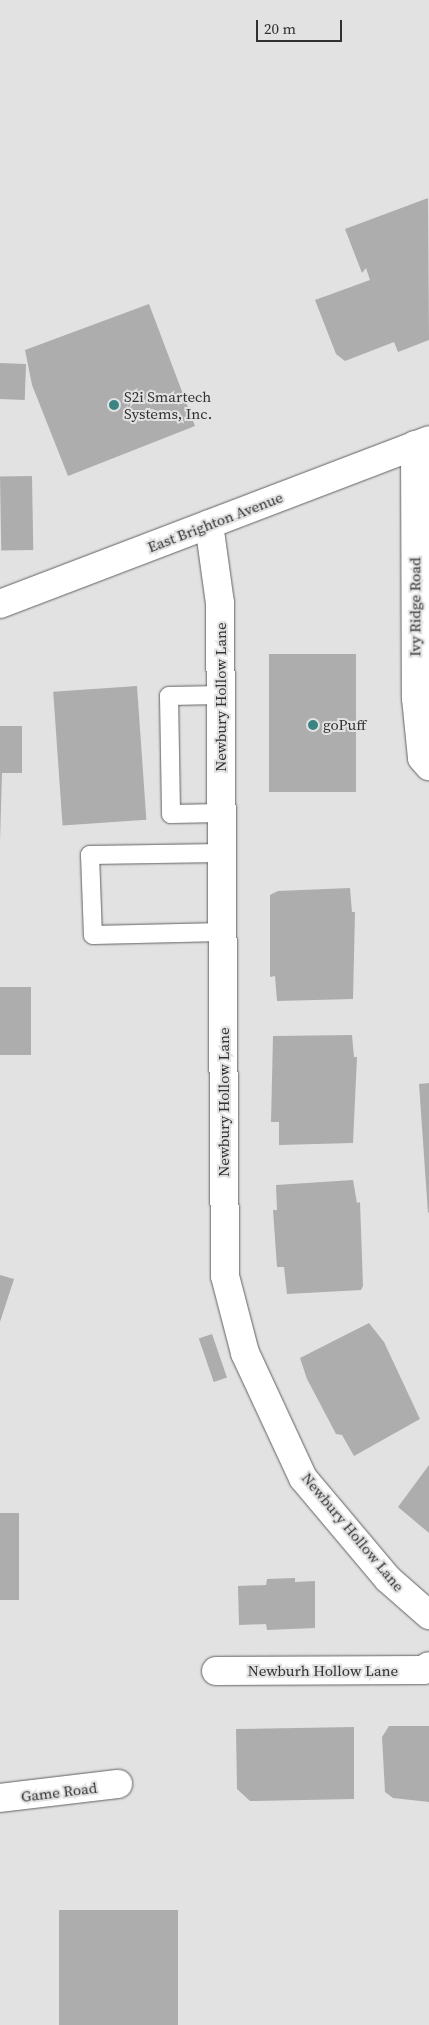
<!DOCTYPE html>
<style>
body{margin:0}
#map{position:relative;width:429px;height:2025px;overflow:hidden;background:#e2e2e3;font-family:"Source Serif 4",serif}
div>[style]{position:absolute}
.building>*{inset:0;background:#adadae;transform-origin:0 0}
.roads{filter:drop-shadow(0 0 1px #616162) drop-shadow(0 0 1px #616162)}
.lane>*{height:18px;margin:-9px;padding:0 9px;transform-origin:9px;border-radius:9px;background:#fff}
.street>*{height:28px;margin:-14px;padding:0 14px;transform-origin:14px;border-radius:14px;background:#fff}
.primary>*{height:28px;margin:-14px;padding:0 14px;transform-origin:14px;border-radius:14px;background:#fff}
.dots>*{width:14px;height:14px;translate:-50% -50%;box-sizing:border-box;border:2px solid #e2e2e3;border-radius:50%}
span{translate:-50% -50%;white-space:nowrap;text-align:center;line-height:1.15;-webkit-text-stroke:4px #e2e2e3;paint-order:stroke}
.poi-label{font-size:15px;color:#313131}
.left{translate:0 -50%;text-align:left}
.street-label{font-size:15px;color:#313131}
.scale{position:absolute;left:256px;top:20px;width:86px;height:22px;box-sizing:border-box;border:2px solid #313131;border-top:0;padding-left:6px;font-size:15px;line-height:18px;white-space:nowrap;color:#313131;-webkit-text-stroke:4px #e2e2e3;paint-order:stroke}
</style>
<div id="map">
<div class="building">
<div style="clip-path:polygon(428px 198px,429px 340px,398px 352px,394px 342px,345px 361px,336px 354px,315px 300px,370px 280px,366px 268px,362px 273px,345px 229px)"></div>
<div style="clip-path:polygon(149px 304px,195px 426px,68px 476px,32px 385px,25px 350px)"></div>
<div style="left:0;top:363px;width:26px;height:36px;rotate:2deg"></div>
<div style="left:32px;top:476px;width:74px;height:32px;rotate:89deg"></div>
<div style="left:356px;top:654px;width:138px;height:87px;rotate:90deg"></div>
<div style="left:137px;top:686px;width:134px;height:84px;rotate:86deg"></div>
<div style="clip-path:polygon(0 726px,22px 726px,22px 773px,2px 773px,0 842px)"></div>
<div style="clip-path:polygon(350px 888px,352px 912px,355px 912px,353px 999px,277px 1001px,275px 976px,270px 977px,270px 895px,278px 891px)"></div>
<div style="left:0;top:987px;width:31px;height:68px"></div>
<div style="clip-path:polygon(352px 1035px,354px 1057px,357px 1057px,353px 1143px,279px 1145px,279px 1122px,271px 1122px,273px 1036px)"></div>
<div style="clip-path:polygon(429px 1083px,429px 1212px,428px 1213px,419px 1084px)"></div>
<div style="clip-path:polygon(353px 1180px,357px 1203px,360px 1202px,363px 1286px,361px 1290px,287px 1294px,284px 1267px,277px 1267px,273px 1210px,277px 1210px,276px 1185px)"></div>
<div style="clip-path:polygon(0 1275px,14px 1279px,0 1322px)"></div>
<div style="clip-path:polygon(369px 1323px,384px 1342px,420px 1419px,354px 1456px,342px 1435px,336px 1434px,307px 1379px,300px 1358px)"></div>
<div style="left:212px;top:1334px;width:46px;height:14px;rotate:71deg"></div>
<div style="clip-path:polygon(429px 1465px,429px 1533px,398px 1507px)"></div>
<div style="left:0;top:1513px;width:19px;height:87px"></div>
<div style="clip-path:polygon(295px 1578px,295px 1582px,315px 1581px,315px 1628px,267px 1630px,266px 1624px,239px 1625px,238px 1586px,266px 1585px,267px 1579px)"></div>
<div style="clip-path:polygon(389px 1726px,429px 1726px,429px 1802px,393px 1798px,385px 1792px,382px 1737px)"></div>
<div style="clip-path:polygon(354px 1727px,354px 1799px,250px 1801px,237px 1789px,236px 1729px)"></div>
<div style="left:178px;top:1910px;width:115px;height:119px;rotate:90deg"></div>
</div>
<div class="roads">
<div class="lane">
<div style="left:221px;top:695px;width:52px;rotate:178.9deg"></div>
<div style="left:169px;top:696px;width:118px;rotate:89deg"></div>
<div style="left:171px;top:814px;width:51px;rotate:-1.1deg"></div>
<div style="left:222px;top:853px;width:132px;rotate:179.1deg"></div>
<div style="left:90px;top:855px;width:80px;rotate:87.9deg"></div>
<div style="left:93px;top:935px;width:130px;rotate:-1.3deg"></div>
</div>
<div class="street">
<div style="left:415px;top:445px;width:253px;rotate:89.8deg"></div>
<div style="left:416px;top:698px;width:60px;rotate:84.3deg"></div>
<div style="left:422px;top:758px;width:11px;rotate:49deg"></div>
<div style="left:209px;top:524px;width:80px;rotate:82.1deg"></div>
<div style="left:220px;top:603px;width:673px;rotate:89.57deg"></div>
<div style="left:225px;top:1276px;width:80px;rotate:75.4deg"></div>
<div style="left:245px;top:1353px;width:138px;rotate:65.1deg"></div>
<div style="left:303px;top:1478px;width:132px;rotate:49.9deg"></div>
<div style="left:388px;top:1579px;width:55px;rotate:41.3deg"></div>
<div style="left:216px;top:1671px;width:208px;rotate:-0.3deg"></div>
<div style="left:424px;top:1670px;width:6px;rotate:-39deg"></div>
<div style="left:0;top:1798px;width:119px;rotate:-6.8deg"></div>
</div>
<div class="primary">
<div style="left:0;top:604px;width:459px;rotate:-20.9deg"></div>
</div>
</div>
<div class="dots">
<div style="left:114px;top:405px;background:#3c8484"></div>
<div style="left:313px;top:725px;background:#3c8484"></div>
</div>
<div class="poi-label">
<span class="left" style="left:124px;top:405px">S2i Smartech<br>Systems, Inc.</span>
<span class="left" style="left:323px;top:725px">goPuff</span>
</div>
<div class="street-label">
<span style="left:215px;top:522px;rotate:-21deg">East Brighton Avenue</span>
<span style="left:415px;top:607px;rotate:-90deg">Ivy Ridge Road</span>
<span style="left:221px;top:697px;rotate:-90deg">Newbury Hollow Lane</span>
<span style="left:224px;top:1102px;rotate:-90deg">Newbury Hollow Lane</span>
<span style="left:353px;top:1532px;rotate:50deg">Newbury Hollow Lane</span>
<span style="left:323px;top:1671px">Newburh Hollow Lane</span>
<span style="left:59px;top:1792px;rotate:-7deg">Game Road</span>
</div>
<div class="scale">20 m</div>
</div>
